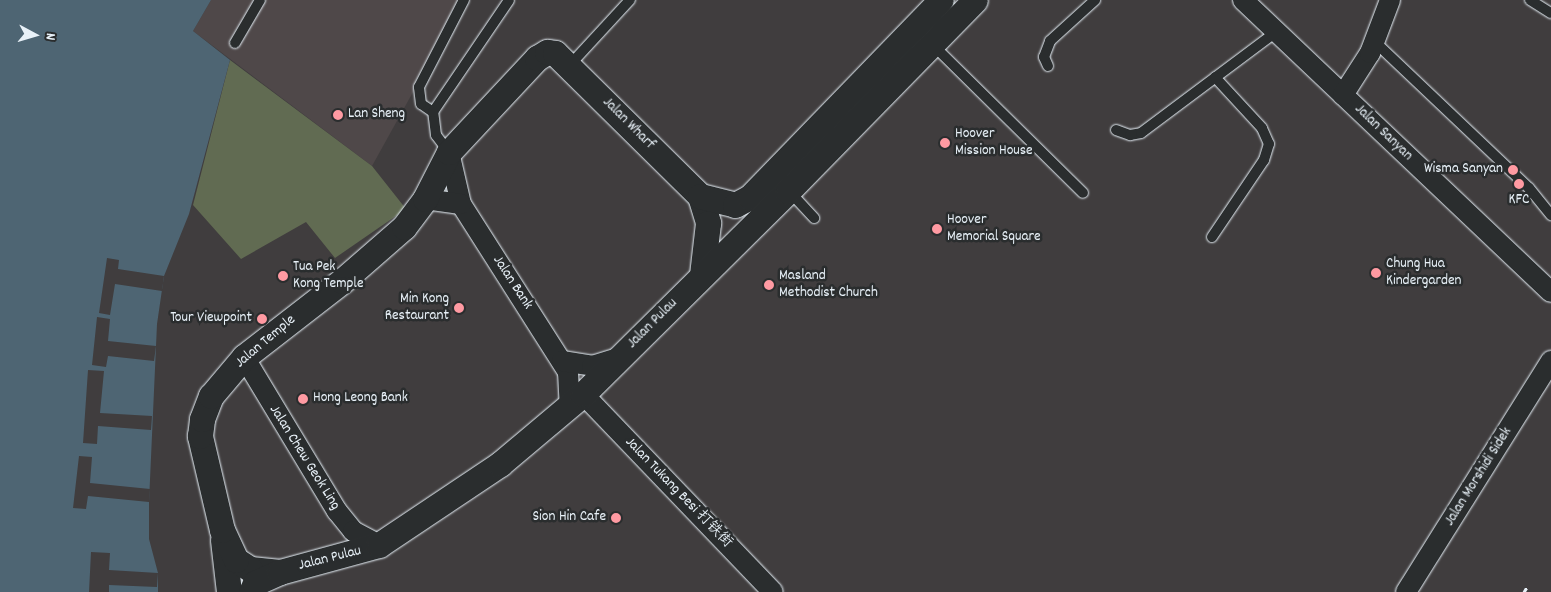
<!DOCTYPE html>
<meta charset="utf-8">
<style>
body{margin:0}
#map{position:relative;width:1551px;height:592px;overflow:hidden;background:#403d3e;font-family:Dekko,"LXGW WenKai TC",sans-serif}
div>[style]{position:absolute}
.built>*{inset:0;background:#4f4849}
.green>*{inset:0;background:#616b52}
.water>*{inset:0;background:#4e6573}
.pier>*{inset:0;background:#403d3e}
.path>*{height:3px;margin-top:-1.5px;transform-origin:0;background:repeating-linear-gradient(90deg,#e8f1f8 0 5px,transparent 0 9px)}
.roads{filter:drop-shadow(0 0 1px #e8f1f8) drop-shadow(0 0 1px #e8f1f8)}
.service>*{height:10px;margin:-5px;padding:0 5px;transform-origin:5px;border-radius:5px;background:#2a2d2e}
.minor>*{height:20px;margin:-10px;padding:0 10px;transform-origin:10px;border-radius:10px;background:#2a2d2e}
.tertiary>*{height:25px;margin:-12.5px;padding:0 12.5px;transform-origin:12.5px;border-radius:12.5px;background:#2a2d2e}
.dots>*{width:14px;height:14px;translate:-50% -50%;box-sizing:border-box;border:2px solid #2a2d2e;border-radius:50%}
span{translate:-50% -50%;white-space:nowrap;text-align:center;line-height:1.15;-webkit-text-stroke:5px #2a2d2e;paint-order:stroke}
.poi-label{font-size:15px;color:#e8f1f8}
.left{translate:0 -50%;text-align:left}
.right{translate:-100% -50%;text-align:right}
.street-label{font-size:15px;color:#e8f1f8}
.north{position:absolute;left:10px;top:10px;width:50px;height:50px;-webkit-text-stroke:4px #2a2d2e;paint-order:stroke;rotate:96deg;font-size:14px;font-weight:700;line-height:20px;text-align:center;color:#e8f1f8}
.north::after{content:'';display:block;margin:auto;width:18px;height:22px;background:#e8f1f8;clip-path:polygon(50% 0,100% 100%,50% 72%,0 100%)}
</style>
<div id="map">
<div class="built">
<div style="clip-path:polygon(211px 0,464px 0,372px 166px,193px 31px)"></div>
</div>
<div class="green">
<div style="clip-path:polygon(230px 60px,372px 166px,406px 209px,335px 258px,306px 222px,241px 259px,193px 205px)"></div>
</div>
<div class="water">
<div style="clip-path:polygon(0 0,211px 0,193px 31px,230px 60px,189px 214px,164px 276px,157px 324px,149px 502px,149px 539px,158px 573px,158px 592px,0 592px)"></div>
</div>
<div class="pier">
<div style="clip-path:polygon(107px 258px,119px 260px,118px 269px,164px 276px,162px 291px,115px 284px,110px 315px,99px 313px)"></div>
<div style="clip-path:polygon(97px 317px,110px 319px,108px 341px,156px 346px,154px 361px,108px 356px,106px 367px,92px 365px)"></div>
<div style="clip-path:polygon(88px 370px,104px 371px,100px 413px,152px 416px,151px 430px,98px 426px,97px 444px,83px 443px)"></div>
<div style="clip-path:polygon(79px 456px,92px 457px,90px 483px,150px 489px,149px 502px,88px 496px,86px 509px,73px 508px)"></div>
<div style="clip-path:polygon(91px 552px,110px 553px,109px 570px,158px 573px,157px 587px,109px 585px,109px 592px,89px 592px)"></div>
</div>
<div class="path">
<div style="left:1524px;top:592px;width:6px;rotate:-59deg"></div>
</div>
<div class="roads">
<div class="service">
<div style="left:1530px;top:0;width:25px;rotate:32deg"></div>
<div style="left:1375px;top:42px;width:212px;rotate:43.5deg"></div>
<div style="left:1529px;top:188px;width:35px;rotate:51deg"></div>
<div style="left:235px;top:43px;width:50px;rotate:-59.8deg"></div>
<div style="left:932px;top:44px;width:212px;rotate:44.6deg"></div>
<div style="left:569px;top:66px;width:90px;rotate:-47.3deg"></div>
<div style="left:1048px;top:66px;width:10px;rotate:-114deg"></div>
<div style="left:1044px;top:57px;width:17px;rotate:-69deg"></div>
<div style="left:1050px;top:41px;width:61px;rotate:-42.3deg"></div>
<div style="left:433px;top:112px;width:14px;rotate:-146deg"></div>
<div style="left:421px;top:104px;width:17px;rotate:-97deg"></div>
<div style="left:419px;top:87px;width:98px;rotate:-62.7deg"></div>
<div style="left:1116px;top:130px;width:15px;rotate:20deg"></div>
<div style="left:1130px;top:135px;width:11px;rotate:-10deg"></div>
<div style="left:1141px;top:133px;width:169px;rotate:-36.8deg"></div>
<div style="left:448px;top:151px;width:20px;rotate:-127deg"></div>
<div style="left:436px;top:135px;width:23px;rotate:-97deg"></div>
<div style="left:433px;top:112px;width:135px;rotate:-55.8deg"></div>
<div style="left:789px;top:191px;width:37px;rotate:47deg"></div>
<div style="left:1212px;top:237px;width:93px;rotate:-56deg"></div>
<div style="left:1264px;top:160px;width:17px;rotate:-73deg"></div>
<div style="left:1269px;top:144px;width:17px;rotate:-114deg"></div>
<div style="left:1262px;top:128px;width:69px;rotate:-132.7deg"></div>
</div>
<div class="minor">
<div style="left:1243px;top:0;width:424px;rotate:43.5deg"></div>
<div style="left:1343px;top:95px;width:50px;rotate:-57.3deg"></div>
<div style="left:1370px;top:53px;width:57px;rotate:-69.3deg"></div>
<div style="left:449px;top:152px;width:53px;rotate:77deg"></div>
<div style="left:461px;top:204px;width:199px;rotate:57.5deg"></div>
<div style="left:568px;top:372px;width:33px;rotate:87deg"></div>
<div style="left:425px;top:199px;width:36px;rotate:8deg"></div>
<div style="left:244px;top:357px;width:180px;rotate:58.9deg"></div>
<div style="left:337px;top:511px;width:26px;rotate:51deg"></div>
<div style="left:353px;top:531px;width:30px;rotate:28deg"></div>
<div style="left:562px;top:361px;width:30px;rotate:9deg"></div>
<div style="left:592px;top:366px;width:27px;rotate:-17deg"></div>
<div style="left:583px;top:394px;width:274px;rotate:46.2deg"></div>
<div style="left:1406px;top:592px;width:273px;rotate:-57.9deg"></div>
</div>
<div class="tertiary">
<div style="left:700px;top:196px;width:28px;rotate:73deg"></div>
<div style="left:708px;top:223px;width:52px;rotate:96.6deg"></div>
<div style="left:223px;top:540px;width:52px;rotate:83.4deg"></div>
<div style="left:280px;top:572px;width:30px;rotate:-174deg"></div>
<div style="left:250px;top:569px;width:17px;rotate:-147deg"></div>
<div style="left:236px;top:560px;width:33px;rotate:-115deg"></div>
<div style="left:222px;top:530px;width:97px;rotate:-103.2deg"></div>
<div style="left:200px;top:436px;width:17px;rotate:-83deg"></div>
<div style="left:202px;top:419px;width:25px;rotate:-69deg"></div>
<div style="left:211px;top:396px;width:51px;rotate:-49.8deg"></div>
<div style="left:244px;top:357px;width:124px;rotate:-37.8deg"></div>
<div style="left:342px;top:281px;width:82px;rotate:-41.1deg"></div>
<div style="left:404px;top:227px;width:35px;rotate:-53deg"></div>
<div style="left:425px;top:199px;width:53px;rotate:-62.9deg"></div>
<div style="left:449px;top:152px;width:129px;rotate:-46.9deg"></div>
<div style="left:537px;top:58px;width:12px;rotate:-31deg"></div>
<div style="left:547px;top:52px;width:8px;rotate:7deg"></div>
<div style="left:555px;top:53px;width:204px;rotate:44.6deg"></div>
<div style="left:700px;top:196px;width:36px;rotate:14deg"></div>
<div style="left:735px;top:205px;width:17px;rotate:-28deg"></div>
<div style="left:750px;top:197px;width:274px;rotate:-45.9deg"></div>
<div style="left:251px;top:592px;width:10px;rotate:-66deg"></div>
<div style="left:255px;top:583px;width:27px;rotate:-24deg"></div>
<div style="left:280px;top:572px;width:103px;rotate:-15.3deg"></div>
<div style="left:379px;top:545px;width:146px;rotate:-33.8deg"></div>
<div style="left:500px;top:464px;width:109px;rotate:-40.1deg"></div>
<div style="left:583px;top:394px;width:289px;rotate:-44.7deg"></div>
<div style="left:788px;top:191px;width:267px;rotate:-45.6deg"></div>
</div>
</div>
<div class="dots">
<div style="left:338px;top:115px;background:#ff9aa2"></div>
<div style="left:945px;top:143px;background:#ff9aa2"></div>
<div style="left:1513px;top:170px;background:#ff9aa2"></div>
<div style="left:1519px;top:184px;background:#ff9aa2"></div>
<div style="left:937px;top:229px;background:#ff9aa2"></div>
<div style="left:1376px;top:273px;background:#ff9aa2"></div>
<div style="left:283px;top:276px;background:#ff9aa2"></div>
<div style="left:769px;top:285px;background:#ff9aa2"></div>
<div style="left:459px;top:308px;background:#ff9aa2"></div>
<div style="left:262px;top:319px;background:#ff9aa2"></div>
<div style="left:303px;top:399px;background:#ff9aa2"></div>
<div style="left:616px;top:518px;background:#ff9aa2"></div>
</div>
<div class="poi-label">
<span class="left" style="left:348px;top:115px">Lan Sheng</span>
<span class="left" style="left:955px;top:143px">Hoover<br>Mission House</span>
<span class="right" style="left:1503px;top:170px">Wisma Sanyan</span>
<span style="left:1519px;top:201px">KFC</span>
<span class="left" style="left:947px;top:229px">Hoover<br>Memorial Square</span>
<span class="left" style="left:1386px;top:273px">Chung Hua<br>Kindergarden</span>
<span class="left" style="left:293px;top:276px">Tua Pek<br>Kong Temple</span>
<span class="left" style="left:779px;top:285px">Masland<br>Methodist Church</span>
<span class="right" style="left:449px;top:308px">Min Kong<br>Restaurant</span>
<span class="right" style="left:252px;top:319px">Tour Viewpoint</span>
<span class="left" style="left:313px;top:399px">Hong Leong Bank</span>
<span class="right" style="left:606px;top:518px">Sion Hin Cafe</span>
</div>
<div class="street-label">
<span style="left:628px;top:124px;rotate:45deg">Jalan Wharf</span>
<span style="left:1383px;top:133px;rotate:44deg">Jalan Sanyan</span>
<span style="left:512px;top:283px;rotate:57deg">Jalan Bank</span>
<span style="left:653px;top:324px;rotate:-45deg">Jalan Pulau</span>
<span style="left:266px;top:342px;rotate:-40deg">Jalan Temple</span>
<span style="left:304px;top:458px;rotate:58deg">Jalan Chew Geok Ling</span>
<span style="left:1479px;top:477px;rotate:-58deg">Jalan Morshidi Sidek</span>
<span style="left:678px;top:493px;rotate:46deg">Jalan Tukang Besi 打铁街</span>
<span style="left:330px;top:559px;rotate:-14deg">Jalan Pulau</span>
</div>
<div class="north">N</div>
</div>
